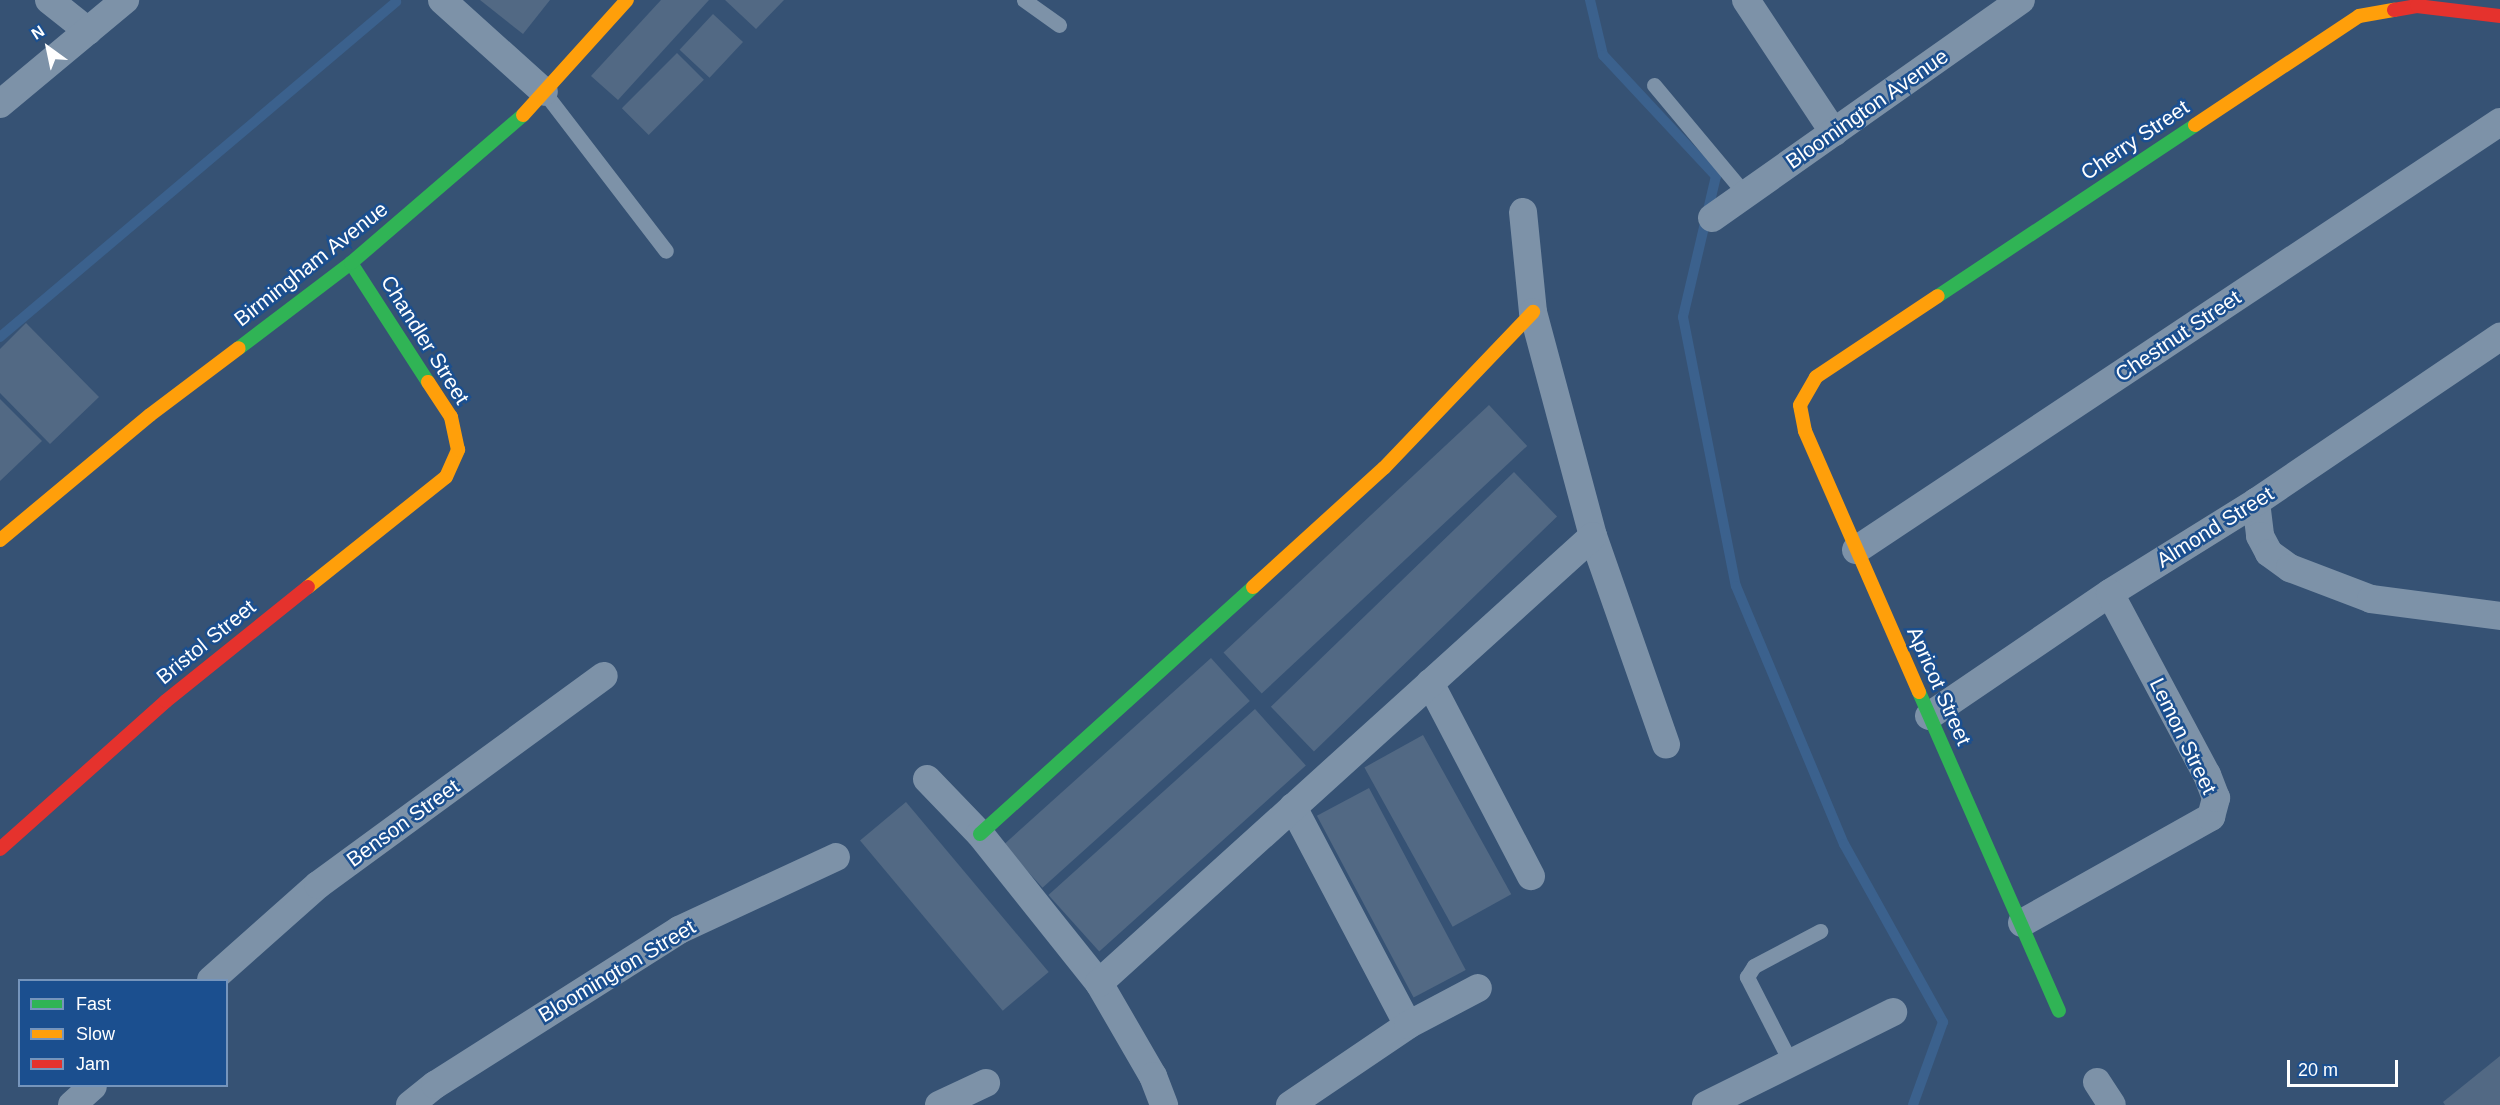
<!DOCTYPE html>
<style>
body{margin:0}
#map{position:relative;width:2500px;height:1105px;overflow:hidden;background:#365274;font-family:Helvetica,sans-serif}
div>[style]{position:absolute}
.stream>*{height:10px;margin:-5px;padding:0 5px;transform-origin:5px;border-radius:5px;background:#3b618d}
.building>*{inset:0;background:#526984;transform-origin:0 0}
.lane>*{height:15px;margin:-7.5px;padding:0 7.5px;transform-origin:7.5px;border-radius:7.5px;background:#7d92a8}
.street>*{height:28px;margin:-14px;padding:0 14px;transform-origin:14px;border-radius:14px;background:#7d92a8}
.fast>*{height:14px;margin:-7px;padding:0 7px;transform-origin:7px;border-radius:7px;background:#30b455}
.slow>*{height:14px;margin:-7px;padding:0 7px;transform-origin:7px;border-radius:7px;background:#ff9f0a}
.jam>*{height:14px;margin:-7px;padding:0 7px;transform-origin:7px;border-radius:7px;background:#e5322d}
span{translate:-50% -50%;white-space:nowrap;text-align:center;line-height:1.15;-webkit-text-stroke:5px #1b4f8f;paint-order:stroke}
.street-label{font-size:21px;color:#fff}
.legend{position:absolute;left:18px;top:979px;width:210px;height:108px;box-sizing:border-box;background:#1b4f8f;border:2px solid #7695bc;margin:0;padding:8px 10px;list-style:none;font-size:18px;color:#fff}
.legend li{display:flex;align-items:center;gap:12px;height:30px}
.legend b{width:30px;border:2px solid #7695bc}
.north{position:absolute;left:18px;top:18px;width:60px;height:60px;-webkit-text-stroke:4px #1b4f8f;paint-order:stroke;rotate:327deg;font-size:16px;font-weight:700;line-height:24px;text-align:center;color:#fff}
.north::after{content:'';display:block;margin:auto;width:21px;height:27px;background:#fff;clip-path:polygon(50% 0,100% 100%,50% 72%,0 100%)}
.scale{position:absolute;left:2287px;top:1060px;width:111px;height:27px;box-sizing:border-box;border:3px solid #fff;border-top:0;padding-left:8px;font-size:18px;line-height:21px;white-space:nowrap;color:#fff;-webkit-text-stroke:4px #1b4f8f;paint-order:stroke}
</style>
<div id="map">
<div class="stream">
<div style="left:1590px;top:0;width:57px;rotate:76.7deg"></div>
<div style="left:1603px;top:55px;width:166px;rotate:47deg"></div>
<div style="left:1716px;top:176px;width:145px;rotate:103.2deg"></div>
<div style="left:1683px;top:317px;width:274px;rotate:78.9deg"></div>
<div style="left:1736px;top:586px;width:280px;rotate:67.3deg"></div>
<div style="left:1844px;top:844px;width:204px;rotate:60.9deg"></div>
<div style="left:1943px;top:1022px;width:88px;rotate:109.9deg"></div>
<div style="left:0;top:337px;width:519px;rotate:-40.23deg"></div>
</div>
<div class="building">
<div style="clip-path:polygon(480px 0,550px 0,523px 34px)"></div>
<div style="clip-path:polygon(661px 0,709px 0,618px 100px,591px 76px)"></div>
<div style="clip-path:polygon(725px 0,784px 0,756px 29px)"></div>
<div style="left:713px;top:14px;width:41px;height:49px;rotate:43deg"></div>
<div style="left:677px;top:53px;width:38px;height:78px;rotate:45deg"></div>
<div style="clip-path:polygon(26px 323px,99px 397px,50px 444px,0 393px,0 349px)"></div>
<div style="clip-path:polygon(0 399px,42px 441px,0 481px)"></div>
<div style="left:1489px;top:405px;width:56px;height:363px;rotate:47deg"></div>
<div style="left:1514px;top:472px;width:62px;height:338px;rotate:46deg"></div>
<div style="left:1211px;top:658px;width:58px;height:279px;rotate:48deg"></div>
<div style="left:1255px;top:709px;width:76px;height:278px;rotate:48deg"></div>
<div style="left:1423px;top:735px;width:182px;height:67px;rotate:61deg"></div>
<div style="left:1369px;top:788px;width:206px;height:59px;rotate:62deg"></div>
<div style="left:906px;top:802px;width:222px;height:60px;rotate:50deg"></div>
<div style="clip-path:polygon(2500px 1056px,2500px 1105px,2445px 1105px,2443px 1102px)"></div>
</div>
<div class="lane">
<div style="left:1024px;top:0;width:43px;rotate:35.5deg"></div>
<div style="left:1654px;top:85px;width:142px;rotate:50.1deg"></div>
<div style="left:544px;top:92px;width:200px;rotate:52.5deg"></div>
<div style="left:1791px;top:1063px;width:97px;rotate:-117.1deg"></div>
<div style="left:1747px;top:977px;width:13px;rotate:-58deg"></div>
<div style="left:1754px;top:966px;width:75px;rotate:-27.9deg"></div>
</div>
<div class="street">
<div style="left:49px;top:0;width:50px;rotate:38.5deg"></div>
<div style="left:442px;top:0;width:137px;rotate:42deg"></div>
<div style="left:1746px;top:0;width:159px;rotate:56.5deg"></div>
<div style="left:0;top:104px;width:163px;rotate:-39.8deg"></div>
<div style="left:1523px;top:212px;width:100px;rotate:84.3deg"></div>
<div style="left:1533px;top:312px;width:232px;rotate:75deg"></div>
<div style="left:1593px;top:536px;width:221px;rotate:70.7deg"></div>
<div style="left:1712px;top:218px;width:378px;rotate:-35.2deg"></div>
<div style="left:2256px;top:502px;width:34px;rotate:83deg"></div>
<div style="left:2260px;top:536px;width:19px;rotate:62deg"></div>
<div style="left:2269px;top:553px;width:26px;rotate:36deg"></div>
<div style="left:2290px;top:568px;width:87px;rotate:20.9deg"></div>
<div style="left:2371px;top:599px;width:130px;rotate:7.5deg"></div>
<div style="left:1856px;top:550px;width:773px;rotate:-33.61deg"></div>
<div style="left:1430px;top:683px;width:218px;rotate:62.4deg"></div>
<div style="left:1929px;top:716px;width:219px;rotate:-34.2deg"></div>
<div style="left:2110px;top:593px;width:172px;rotate:-31.9deg"></div>
<div style="left:2256px;top:502px;width:295px;rotate:-34.1deg"></div>
<div style="left:927px;top:779px;width:76px;rotate:46.1deg"></div>
<div style="left:980px;top:834px;width:191px;rotate:51.4deg"></div>
<div style="left:1099px;top:983px;width:108px;rotate:59.9deg"></div>
<div style="left:1153px;top:1076px;width:31px;rotate:69deg"></div>
<div style="left:1293px;top:807px;width:246px;rotate:62.2deg"></div>
<div style="left:2022px;top:923px;width:217px;rotate:-29.3deg"></div>
<div style="left:2211px;top:817px;width:20px;rotate:-75deg"></div>
<div style="left:2216px;top:798px;width:25px;rotate:-111deg"></div>
<div style="left:2207px;top:775px;width:206px;rotate:-118.1deg"></div>
<div style="left:211px;top:980px;width:143px;rotate:-41.6deg"></div>
<div style="left:318px;top:885px;width:354px;rotate:-36.2deg"></div>
<div style="left:1099px;top:983px;width:666px;rotate:-42.14deg"></div>
<div style="left:2097px;top:1082px;width:27px;rotate:57deg"></div>
<div style="left:72px;top:1105px;width:28px;rotate:-42deg"></div>
<div style="left:410px;top:1105px;width:32px;rotate:-39deg"></div>
<div style="left:435px;top:1085px;width:289px;rotate:-32.4deg"></div>
<div style="left:679px;top:930px;width:173px;rotate:-24.9deg"></div>
<div style="left:939px;top:1105px;width:52px;rotate:-25.1deg"></div>
<div style="left:1290px;top:1105px;width:143px;rotate:-34.1deg"></div>
<div style="left:1408px;top:1025px;width:79px;rotate:-27.9deg"></div>
<div style="left:1706px;top:1105px;width:209px;rotate:-26.4deg"></div>
</div>
<div class="fast">
<div style="left:351px;top:263px;width:142px;rotate:57.1deg"></div>
<div style="left:1938px;top:296px;width:309px;rotate:-33.6deg"></div>
<div style="left:239px;top:348px;width:141px;rotate:-37.2deg"></div>
<div style="left:351px;top:263px;width:227px;rotate:-40.7deg"></div>
<div style="left:1919px;top:692px;width:348px;rotate:66.3deg"></div>
<div style="left:980px;top:834px;width:368px;rotate:-42.1deg"></div>
</div>
<div class="slow">
<div style="left:523px;top:115px;width:155px;rotate:-47.9deg"></div>
<div style="left:2195px;top:125px;width:197px;rotate:-33.6deg"></div>
<div style="left:2359px;top:16px;width:36px;rotate:-10deg"></div>
<div style="left:0;top:540px;width:195px;rotate:-39.8deg"></div>
<div style="left:150px;top:415px;width:111px;rotate:-37deg"></div>
<div style="left:308px;top:587px;width:176px;rotate:-38.6deg"></div>
<div style="left:446px;top:477px;width:30px;rotate:-66deg"></div>
<div style="left:458px;top:450px;width:34px;rotate:-102deg"></div>
<div style="left:451px;top:417px;width:42px;rotate:-123.3deg"></div>
<div style="left:1253px;top:587px;width:177px;rotate:-42.3deg"></div>
<div style="left:1384px;top:468px;width:216px;rotate:-46.3deg"></div>
<div style="left:1919px;top:692px;width:285px;rotate:-113.6deg"></div>
<div style="left:1805px;top:431px;width:26px;rotate:-101deg"></div>
<div style="left:1800px;top:405px;width:32px;rotate:-60deg"></div>
<div style="left:1816px;top:377px;width:146px;rotate:-33.6deg"></div>
</div>
<div class="jam">
<div style="left:2394px;top:10px;width:23px;rotate:-10deg"></div>
<div style="left:2417px;top:6px;width:84px;rotate:6.9deg"></div>
<div style="left:0;top:849px;width:222px;rotate:-41.7deg"></div>
<div style="left:166px;top:701px;width:182px;rotate:-38.8deg"></div>
</div>
<div class="street-label">
<span style="left:1867px;top:109px;rotate:-35deg">Bloomington Avenue</span>
<span style="left:2135px;top:140px;rotate:-34deg">Cherry Street</span>
<span style="left:311px;top:264px;rotate:-38deg">Birmingham Avenue</span>
<span style="left:2178px;top:336px;rotate:-34deg">Chestnut Street</span>
<span style="left:425px;top:340px;rotate:58deg">Chandler Street</span>
<span style="left:2215px;top:527px;rotate:-32deg">Almond Street</span>
<span style="left:206px;top:642px;rotate:-39deg">Bristol Street</span>
<span style="left:1939px;top:686px;rotate:66deg">Apricot Street</span>
<span style="left:2183px;top:736px;rotate:64deg">Lemon Street</span>
<span style="left:403px;top:823px;rotate:-36deg">Benson Street</span>
<span style="left:617px;top:971px;rotate:-31deg">Bloomington Street</span>
</div>
<ul class="legend">
<li><b style="height:8px;background:#30b455"></b>Fast</li>
<li><b style="height:8px;background:#ff9f0a"></b>Slow</li>
<li><b style="height:8px;background:#e5322d"></b>Jam</li>
</ul>
<div class="north">N</div>
<div class="scale">20 m</div>
</div>
